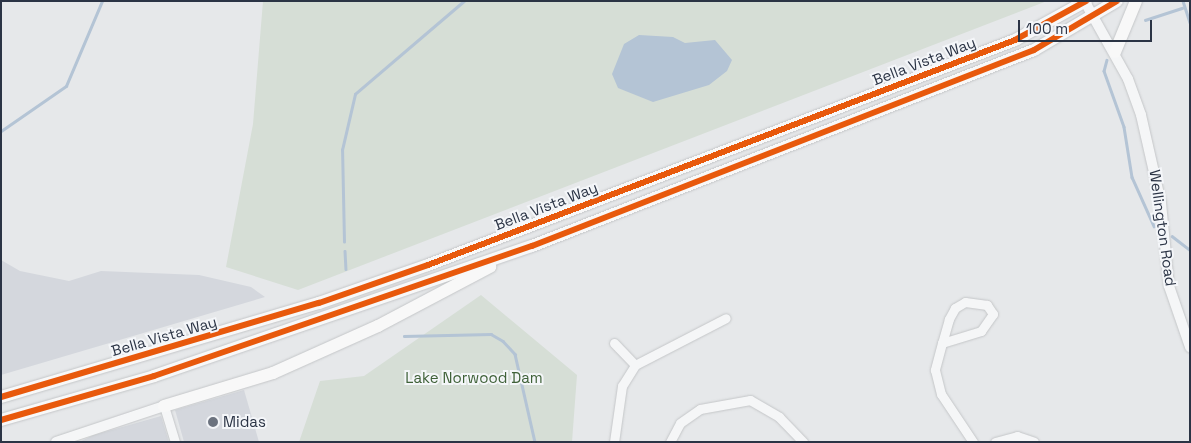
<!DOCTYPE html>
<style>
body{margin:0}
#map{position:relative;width:1191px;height:443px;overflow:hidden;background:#e6e8ea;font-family:"Space Grotesk",sans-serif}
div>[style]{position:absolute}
.built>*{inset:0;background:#d4d7dd}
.green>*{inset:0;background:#d6ded6}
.water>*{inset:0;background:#b4c4d5}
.stream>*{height:2.5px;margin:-1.25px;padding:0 1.25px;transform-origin:1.25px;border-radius:1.25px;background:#b4c4d5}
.roads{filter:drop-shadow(0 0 1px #c4c6c8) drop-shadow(0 0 1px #c4c6c8)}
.minor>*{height:9px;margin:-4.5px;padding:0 4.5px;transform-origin:4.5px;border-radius:4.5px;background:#f5f6f7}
.tertiary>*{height:10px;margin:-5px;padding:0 5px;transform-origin:5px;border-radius:5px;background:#f5f6f7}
.primary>*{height:12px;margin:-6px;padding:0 6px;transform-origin:6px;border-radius:6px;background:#f8f8f8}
.cycleway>*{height:6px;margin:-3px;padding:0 3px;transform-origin:3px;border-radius:3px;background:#e8590c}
.dots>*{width:14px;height:14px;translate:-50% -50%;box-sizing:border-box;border:2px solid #f4f6f9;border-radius:50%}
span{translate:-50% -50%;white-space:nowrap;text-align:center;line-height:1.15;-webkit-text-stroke:4px #f4f6f9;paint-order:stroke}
.street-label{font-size:15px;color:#2b3445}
.park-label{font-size:15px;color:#3f6138}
.poi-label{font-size:15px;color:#2b3445}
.left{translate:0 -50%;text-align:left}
.frame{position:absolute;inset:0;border:2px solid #2b3445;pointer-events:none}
.scale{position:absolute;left:1018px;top:20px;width:134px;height:22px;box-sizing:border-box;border:2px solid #2b3445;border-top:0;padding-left:6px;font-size:15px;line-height:18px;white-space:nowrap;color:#2b3445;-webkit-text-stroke:4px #f4f6f9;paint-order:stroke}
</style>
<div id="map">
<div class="built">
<div style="clip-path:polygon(1px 260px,20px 271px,69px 281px,101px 271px,199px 275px,251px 287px,265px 297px,1px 375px)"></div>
<div style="clip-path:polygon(244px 390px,259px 442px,184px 442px,175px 410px)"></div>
<div style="clip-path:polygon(161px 416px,169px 442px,79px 442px,94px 435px)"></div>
</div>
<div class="green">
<div style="clip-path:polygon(263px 1px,1047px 1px,298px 290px,226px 267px,253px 124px)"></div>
<div style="clip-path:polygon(481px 295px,577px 375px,572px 442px,299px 442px,320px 381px,364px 376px)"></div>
</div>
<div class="water">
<div style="clip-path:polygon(639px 35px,673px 37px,685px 43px,715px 40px,732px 60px,727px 71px,709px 85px,653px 102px,618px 88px,612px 74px,624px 44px)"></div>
</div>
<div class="stream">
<div style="left:1183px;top:1px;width:22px;rotate:72deg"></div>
<div style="left:1145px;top:20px;width:39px;rotate:-18deg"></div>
<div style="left:1107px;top:60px;width:11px;rotate:105deg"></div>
<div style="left:1104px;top:71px;width:59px;rotate:70.3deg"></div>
<div style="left:1124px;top:127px;width:51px;rotate:80.9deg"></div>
<div style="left:1132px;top:177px;width:54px;rotate:65.8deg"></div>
<div style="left:1px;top:131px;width:79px;rotate:-34.7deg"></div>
<div style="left:66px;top:86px;width:92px;rotate:-67deg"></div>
<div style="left:1172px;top:236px;width:23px;rotate:38deg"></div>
<div style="left:344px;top:242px;width:92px;rotate:-91.2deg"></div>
<div style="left:342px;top:150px;width:57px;rotate:-76.9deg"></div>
<div style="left:355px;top:94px;width:143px;rotate:-40.5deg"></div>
<div style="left:345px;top:251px;width:18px;rotate:87deg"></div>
<div style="left:404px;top:336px;width:87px;rotate:-1.3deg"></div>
<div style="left:491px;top:334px;width:14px;rotate:30deg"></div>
<div style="left:503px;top:341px;width:18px;rotate:47deg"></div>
<div style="left:515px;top:354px;width:90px;rotate:77.2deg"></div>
</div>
<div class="roads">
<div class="minor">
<div style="left:614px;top:343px;width:30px;rotate:46deg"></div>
<div style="left:942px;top:343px;width:41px;rotate:-17.1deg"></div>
<div style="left:981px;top:331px;width:21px;rotate:-55deg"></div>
<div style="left:993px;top:314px;width:11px;rotate:-124deg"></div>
<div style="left:987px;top:305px;width:22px;rotate:-172deg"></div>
<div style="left:965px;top:302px;width:12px;rotate:149deg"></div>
<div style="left:955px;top:308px;width:13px;rotate:119deg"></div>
<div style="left:949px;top:319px;width:25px;rotate:106deg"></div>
<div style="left:942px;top:343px;width:28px;rotate:105deg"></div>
<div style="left:935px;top:370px;width:25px;rotate:76deg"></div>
<div style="left:941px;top:394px;width:58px;rotate:56.3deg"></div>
<div style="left:164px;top:406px;width:38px;rotate:73deg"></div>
<div style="left:614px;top:442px;width:57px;rotate:-81.9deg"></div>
<div style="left:622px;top:386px;width:25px;rotate:-58deg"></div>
<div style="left:635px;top:365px;width:102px;rotate:-27.3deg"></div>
<div style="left:670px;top:442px;width:21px;rotate:-62deg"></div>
<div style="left:680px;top:423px;width:24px;rotate:-35deg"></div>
<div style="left:700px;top:409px;width:51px;rotate:-10.2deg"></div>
<div style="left:750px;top:400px;width:34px;rotate:30deg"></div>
<div style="left:779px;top:417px;width:35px;rotate:46deg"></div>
<div style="left:995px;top:442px;width:23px;rotate:-15deg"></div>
<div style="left:1017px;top:436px;width:18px;rotate:19deg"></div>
</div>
<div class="tertiary">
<div style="left:1085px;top:2px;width:88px;rotate:60.8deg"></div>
<div style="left:1128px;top:79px;width:38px;rotate:70deg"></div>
<div style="left:1141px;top:115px;width:90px;rotate:77.2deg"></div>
<div style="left:1161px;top:203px;width:83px;rotate:84.5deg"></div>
<div style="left:1169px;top:286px;width:65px;rotate:71deg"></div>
<div style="left:56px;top:442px;width:114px;rotate:-18.4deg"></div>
</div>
<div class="primary">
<div style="left:1115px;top:52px;width:55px;rotate:-67.6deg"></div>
<div style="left:1px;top:397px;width:332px;rotate:-16.5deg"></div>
<div style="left:319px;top:303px;width:115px;rotate:-19.2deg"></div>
<div style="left:428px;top:265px;width:629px;rotate:-20.97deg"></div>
<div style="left:1015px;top:40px;width:81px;rotate:-28.8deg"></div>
<div style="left:164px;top:406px;width:114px;rotate:-16.8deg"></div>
<div style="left:273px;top:373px;width:115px;rotate:-24.1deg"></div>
<div style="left:378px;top:326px;width:127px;rotate:-27.8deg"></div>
<div style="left:1px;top:420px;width:159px;rotate:-16deg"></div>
<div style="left:154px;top:376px;width:400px;rotate:-19deg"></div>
<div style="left:532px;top:246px;width:539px;rotate:-21.33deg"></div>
<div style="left:1034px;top:50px;width:96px;rotate:-30.6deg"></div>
</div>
</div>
<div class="cycleway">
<div style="left:1px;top:397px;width:332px;rotate:-16.5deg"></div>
<div style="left:319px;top:303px;width:115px;rotate:-19.2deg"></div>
<div style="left:428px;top:265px;width:629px;rotate:-20.97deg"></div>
<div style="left:1015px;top:40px;width:81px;rotate:-28.8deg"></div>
<div style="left:1px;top:420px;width:159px;rotate:-16deg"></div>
<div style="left:154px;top:376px;width:400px;rotate:-19deg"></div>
<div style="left:532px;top:246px;width:539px;rotate:-21.33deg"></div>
<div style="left:1034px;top:50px;width:96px;rotate:-30.6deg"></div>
</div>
<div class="dots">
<div style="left:213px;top:422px;background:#6c737f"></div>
</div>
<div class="street-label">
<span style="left:924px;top:61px;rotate:-21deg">Bella Vista Way</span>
<span style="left:546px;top:206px;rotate:-21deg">Bella Vista Way</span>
<span style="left:1163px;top:228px;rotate:82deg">Wellington Road</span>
<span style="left:164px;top:336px;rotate:-16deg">Bella Vista Way</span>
</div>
<div class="park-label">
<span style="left:474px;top:378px">Lake Norwood Dam</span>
</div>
<div class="poi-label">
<span class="left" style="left:223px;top:422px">Midas</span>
</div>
<div class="frame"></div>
<div class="scale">100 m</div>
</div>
